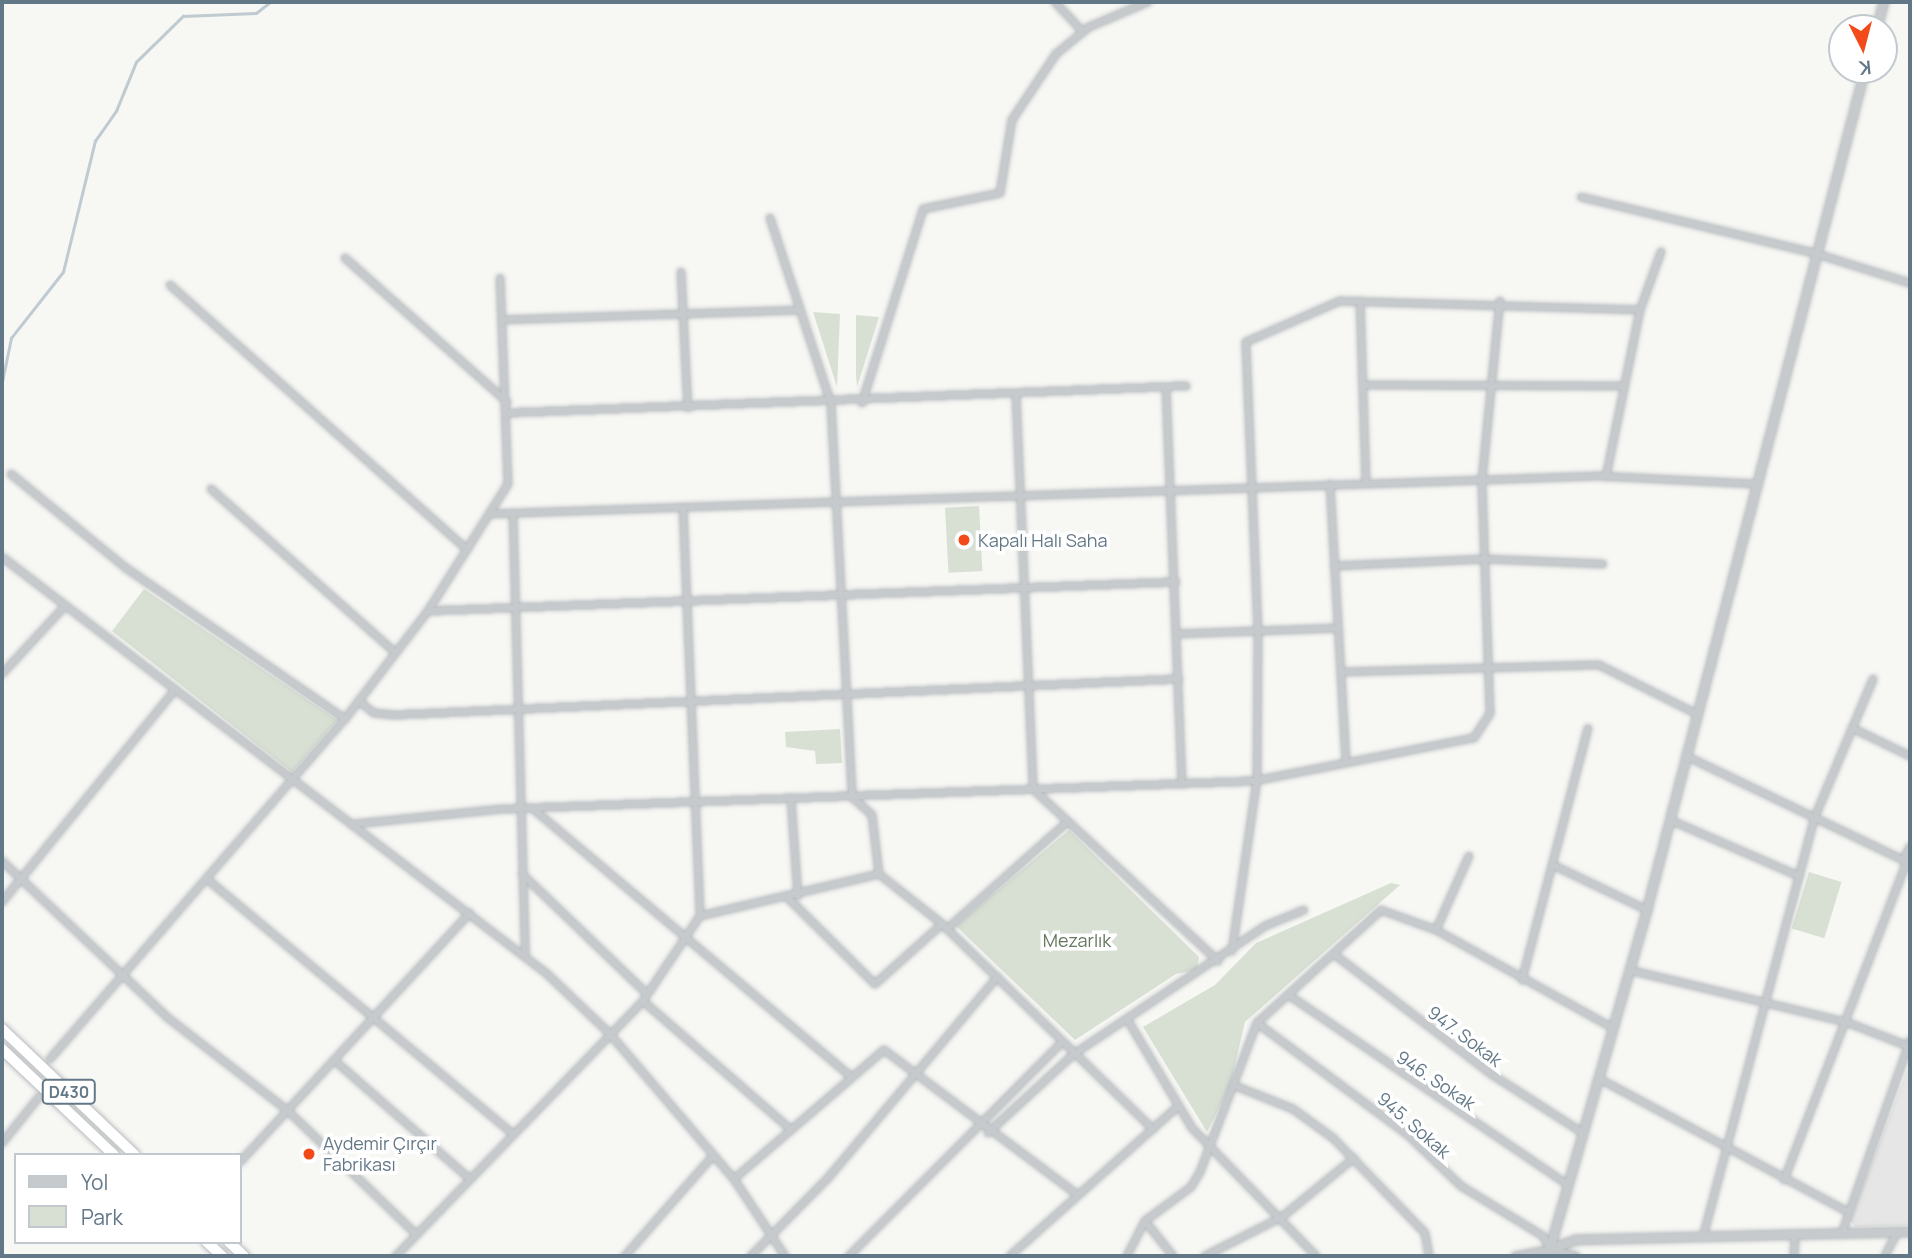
<!DOCTYPE html>
<meta charset="utf-8">
<style>
body{margin:0}
#map{position:relative;width:1912px;height:1258px;overflow:hidden;background:#f7f7f4;font-family:Manrope,sans-serif}
div>[style]{position:absolute}
.built>*{inset:0;background:#e5e6e5}
.green>*{inset:0;background:#d8e0d4;transform-origin:0 0}
.stream>*{height:2.5px;margin:-1.25px;padding:0 1.25px;transform-origin:1.25px;border-radius:1.25px;background:#bfcbd0}
.roads{filter:drop-shadow(0 0 2px #b8bcbf) drop-shadow(0 0 2px #b8bcbf)}
.minor>*{height:6px;margin:-3px;padding:0 3px;transform-origin:3px;border-radius:3px;background:#c6cacd}
.tertiary>*{height:8px;margin:-4px;padding:0 4px;transform-origin:4px;border-radius:4px;background:#c6cacd}
.trunk>*{height:10px;margin:-5px;padding:0 5px;transform-origin:5px;border-radius:5px;background:#fff}
.dots>*{width:19px;height:19px;translate:-50% -50%;box-sizing:border-box;border:4px solid #fff;border-radius:50%}
span{translate:-50% -50%;white-space:nowrap;text-align:center;line-height:1.15;-webkit-text-stroke:7px #fff;paint-order:stroke}
.shield-label span{padding:2px 5px;background:#fff;border:2px solid;border-radius:5px;-webkit-text-stroke-width:0}
.shield-label{font-size:16px;color:#637887;font-weight:700}
.poi-label{font-size:18px;color:#637887}
.left{translate:0 -50%;text-align:left}
.park-label{font-size:18px;color:#65795f}
.street-label{font-size:18px;color:#637887}
.frame{position:absolute;inset:0;border:4px solid #637887;pointer-events:none}
.legend{position:absolute;left:14px;top:1153px;width:228px;height:91px;box-sizing:border-box;background:#fff;border:2px solid #c1c9cf;margin:0;padding:9px 12px;list-style:none;font-size:21px;color:#637887}
.legend li{display:flex;align-items:center;gap:14px;height:35px}
.legend b{width:35px;border:2px solid #c1c9cf}
.north{position:absolute;left:1828px;top:14px;width:70px;height:70px;box-sizing:border-box;background:#fff;border:2px solid #c1c9cf;border-radius:50%;rotate:174deg;font-size:19px;font-weight:700;line-height:28px;text-align:center;color:#637887}
.north::after{content:'';display:block;margin:auto;width:24px;height:32px;background:#f24a19;clip-path:polygon(50% 0,100% 100%,50% 72%,0 100%)}
</style>
<div id="map">
<div class="built">
<div style="clip-path:polygon(1910px 1063px,1910px 1225px,1855px 1227px,1850px 1220px)"></div>
</div>
<div class="green">
<div style="clip-path:polygon(813px 312px,840px 314px,837px 387px)"></div>
<div style="clip-path:polygon(856px 315px,879px 317px,857px 387px,856px 375px)"></div>
<div style="left:979px;top:506px;width:65px;height:34px;rotate:87deg"></div>
<div style="clip-path:polygon(144px 589px,337px 720px,292px 772px,112px 631px)"></div>
<div style="clip-path:polygon(840px 729px,842px 763px,816px 764px,815px 751px,786px 747px,785px 732px)"></div>
<div style="clip-path:polygon(1069px 830px,1199px 957px,1197px 970px,1176px 974px,1075px 1040px,956px 926px)"></div>
<div style="left:1809px;top:872px;width:34px;height:59px;rotate:17deg"></div>
<div style="clip-path:polygon(1391px 883px,1400px 885px,1245px 1022px,1230px 1086px,1207px 1132px,1143px 1027px,1215px 985px,1256px 943px)"></div>
</div>
<div class="stream">
<div style="left:2px;top:382px;width:45px;rotate:-78.4deg"></div>
<div style="left:11px;top:338px;width:84px;rotate:-51.8deg"></div>
<div style="left:63px;top:272px;width:135px;rotate:-76.3deg"></div>
<div style="left:95px;top:141px;width:37px;rotate:-55deg"></div>
<div style="left:116px;top:111px;width:53px;rotate:-67.8deg"></div>
<div style="left:136px;top:62px;width:66px;rotate:-44.4deg"></div>
<div style="left:183px;top:16px;width:73px;rotate:-2.4deg"></div>
<div style="left:256px;top:13px;width:18px;rotate:-38deg"></div>
</div>
<div class="roads">
<div class="minor">
<div style="left:1055px;top:2px;width:41px;rotate:47deg"></div>
<div style="left:1581px;top:197px;width:240px;rotate:13.5deg"></div>
<div style="left:1814px;top:253px;width:101px;rotate:17.4deg"></div>
<div style="left:770px;top:218px;width:196px;rotate:71.8deg"></div>
<div style="left:831px;top:404px;width:394px;rotate:86.9deg"></div>
<div style="left:852px;top:797px;width:27px;rotate:42deg"></div>
<div style="left:872px;top:815px;width:59px;rotate:83.2deg"></div>
<div style="left:345px;top:258px;width:217px;rotate:41.6deg"></div>
<div style="left:681px;top:272px;width:136px;rotate:87.1deg"></div>
<div style="left:170px;top:285px;width:398px;rotate:41.7deg"></div>
<div style="left:1360px;top:301px;width:182px;rotate:88.1deg"></div>
<div style="left:503px;top:320px;width:297px;rotate:-1.9deg"></div>
<div style="left:1365px;top:385px;width:258px;rotate:0.2deg"></div>
<div style="left:1166px;top:387px;width:396px;rotate:87.7deg"></div>
<div style="left:1016px;top:395px;width:394px;rotate:87.5deg"></div>
<div style="left:1033px;top:789px;width:253px;rotate:42.9deg"></div>
<div style="left:862px;top:403px;width:203px;rotate:-72.5deg"></div>
<div style="left:923px;top:209px;width:79px;rotate:-11.7deg"></div>
<div style="left:1000px;top:193px;width:74px;rotate:-80.7deg"></div>
<div style="left:1012px;top:120px;width:79px;rotate:-56.3deg"></div>
<div style="left:1056px;top:54px;width:43px;rotate:-39.3deg"></div>
<div style="left:1089px;top:27px;width:64px;rotate:-23deg"></div>
<div style="left:507px;top:413px;width:680px;rotate:-2.28deg"></div>
<div style="left:11px;top:474px;width:149px;rotate:39.3deg"></div>
<div style="left:126px;top:568px;width:266px;rotate:34.6deg"></div>
<div style="left:1606px;top:477px;width:170px;rotate:-78.5deg"></div>
<div style="left:1640px;top:310px;width:62px;rotate:-70.1deg"></div>
<div style="left:1330px;top:484px;width:279px;rotate:86.7deg"></div>
<div style="left:211px;top:489px;width:247px;rotate:41.6deg"></div>
<div style="left:683px;top:507px;width:409px;rotate:87.6deg"></div>
<div style="left:513px;top:513px;width:442px;rotate:88.4deg"></div>
<div style="left:489px;top:514px;width:1110px;rotate:-1.96deg"></div>
<div style="left:1598px;top:476px;width:158px;rotate:2.9deg"></div>
<div style="left:2px;top:557px;width:685px;rotate:37.41deg"></div>
<div style="left:546px;top:973px;width:88px;rotate:43.6deg"></div>
<div style="left:610px;top:1034px;width:191px;rotate:49.5deg"></div>
<div style="left:734px;top:1179px;width:92px;rotate:56.5deg"></div>
<div style="left:1334px;top:566px;width:152px;rotate:-2.6deg"></div>
<div style="left:1486px;top:559px;width:117px;rotate:2.4deg"></div>
<div style="left:428px;top:611px;width:749px;rotate:-2.22deg"></div>
<div style="left:1178px;top:634px;width:160px;rotate:-2.1deg"></div>
<div style="left:1345px;top:672px;width:254px;rotate:-1.6deg"></div>
<div style="left:1599px;top:665px;width:110px;rotate:26.6deg"></div>
<div style="left:2px;top:674px;width:93px;rotate:-47.2deg"></div>
<div style="left:359px;top:701px;width:19px;rotate:39deg"></div>
<div style="left:374px;top:713px;width:20px;rotate:6deg"></div>
<div style="left:394px;top:715px;width:786px;rotate:-2.63deg"></div>
<div style="left:1852px;top:728px;width:64px;rotate:25.8deg"></div>
<div style="left:1686px;top:756px;width:247px;rotate:25.6deg"></div>
<div style="left:791px;top:799px;width:97px;rotate:85.9deg"></div>
<div style="left:532px;top:808px;width:417px;rotate:40.1deg"></div>
<div style="left:1670px;top:820px;width:141px;rotate:23.5deg"></div>
<div style="left:354px;top:824px;width:149px;rotate:-5.8deg"></div>
<div style="left:502px;top:809px;width:753px;rotate:-2.13deg"></div>
<div style="left:1254px;top:781px;width:224px;rotate:-11.1deg"></div>
<div style="left:1474px;top:738px;width:30px;rotate:-57deg"></div>
<div style="left:1490px;top:713px;width:233px;rotate:-92deg"></div>
<div style="left:1482px;top:480px;width:180px;rotate:-84.3deg"></div>
<div style="left:1903px;top:860px;width:15px;rotate:-62deg"></div>
<div style="left:2px;top:861px;width:228px;rotate:43.4deg"></div>
<div style="left:168px;top:1018px;width:150px;rotate:37.7deg"></div>
<div style="left:287px;top:1110px;width:180px;rotate:43.9deg"></div>
<div style="left:1555px;top:866px;width:102px;rotate:25.6deg"></div>
<div style="left:522px;top:874px;width:173px;rotate:43.8deg"></div>
<div style="left:207px;top:879px;width:398px;rotate:39.8deg"></div>
<div style="left:788px;top:898px;width:122px;rotate:44.7deg"></div>
<div style="left:875px;top:984px;width:90px;rotate:-41.8deg"></div>
<div style="left:2px;top:902px;width:272px;rotate:-50.8deg"></div>
<div style="left:947px;top:929px;width:161px;rotate:-41.7deg"></div>
<div style="left:1436px;top:930px;width:81px;rotate:-66deg"></div>
<div style="left:1232px;top:951px;width:173px;rotate:-81.7deg"></div>
<div style="left:1257px;top:780px;width:149px;rotate:-89.6deg"></div>
<div style="left:1258px;top:631px;width:289px;rotate:-92.4deg"></div>
<div style="left:1246px;top:342px;width:103px;rotate:-23.6deg"></div>
<div style="left:1340px;top:301px;width:300px;rotate:1.7deg"></div>
<div style="left:1335px;top:955px;width:196px;rotate:37.3deg"></div>
<div style="left:1491px;top:1074px;width:109px;rotate:32.7deg"></div>
<div style="left:1629px;top:970px;width:223px;rotate:13.5deg"></div>
<div style="left:1846px;top:1022px;width:66px;rotate:21.2deg"></div>
<div style="left:1522px;top:980px;width:260px;rotate:-75.3deg"></div>
<div style="left:1290px;top:996px;width:336px;rotate:34.2deg"></div>
<div style="left:643px;top:1001px;width:195px;rotate:41deg"></div>
<div style="left:1127px;top:1019px;width:127px;rotate:59.2deg"></div>
<div style="left:1192px;top:1128px;width:178px;rotate:45.9deg"></div>
<div style="left:1257px;top:1023px;width:189px;rotate:36.6deg"></div>
<div style="left:1409px;top:1136px;width:72px;rotate:43.9deg"></div>
<div style="left:1461px;top:1186px;width:96px;rotate:31.4deg"></div>
<div style="left:1543px;top:1236px;width:15px;rotate:62deg"></div>
<div style="left:50px;top:1059px;width:450px;rotate:-49.1deg"></div>
<div style="left:345px;top:719px;width:136px;rotate:-52.5deg"></div>
<div style="left:428px;top:611px;width:150px;rotate:-57.8deg"></div>
<div style="left:508px;top:484px;width:206px;rotate:-92.2deg"></div>
<div style="left:334px;top:1060px;width:181px;rotate:41.2deg"></div>
<div style="left:1598px;top:1078px;width:281px;rotate:28.2deg"></div>
<div style="left:1233px;top:1085px;width:65px;rotate:21.8deg"></div>
<div style="left:1293px;top:1109px;width:49px;rotate:35.9deg"></div>
<div style="left:1333px;top:1138px;width:132px;rotate:45.9deg"></div>
<div style="left:1425px;top:1233px;width:23px;rotate:80deg"></div>
<div style="left:988px;top:1133px;width:117px;rotate:-42.6deg"></div>
<div style="left:1074px;top:1054px;width:230px;rotate:-33.8deg"></div>
<div style="left:1265px;top:926px;width:42px;rotate:-22.3deg"></div>
<div style="left:2px;top:1143px;width:59px;rotate:-51.2deg"></div>
<div style="left:240px;top:1162px;width:339px;rotate:-47.3deg"></div>
<div style="left:734px;top:1179px;width:198px;rotate:-40.7deg"></div>
<div style="left:884px;top:1050px;width:242px;rotate:36.8deg"></div>
<div style="left:1784px;top:1180px;width:341px;rotate:-68.9deg"></div>
<div style="left:1145px;top:1221px;width:45px;rotate:51.3deg"></div>
<div style="left:1842px;top:1233px;width:204px;rotate:-70.5deg"></div>
<div style="left:1703px;top:1237px;width:432px;rotate:-75.1deg"></div>
<div style="left:1814px;top:819px;width:152px;rotate:-67.1deg"></div>
<div style="left:396px;top:1256px;width:355px;rotate:-45.9deg"></div>
<div style="left:643px;top:1001px;width:102px;rotate:-56.2deg"></div>
<div style="left:700px;top:916px;width:184px;rotate:-13.2deg"></div>
<div style="left:879px;top:874px;width:80px;rotate:38.4deg"></div>
<div style="left:942px;top:924px;width:294px;rotate:44.2deg"></div>
<div style="left:625px;top:1256px;width:132px;rotate:-48.7deg"></div>
<div style="left:751px;top:1256px;width:110px;rotate:-45.4deg"></div>
<div style="left:828px;top:1178px;width:263px;rotate:-49.9deg"></div>
<div style="left:849px;top:1256px;width:302px;rotate:-45.1deg"></div>
<div style="left:1010px;top:1256px;width:224px;rotate:-41.7deg"></div>
<div style="left:1127px;top:1256px;width:39px;rotate:-63deg"></div>
<div style="left:1145px;top:1221px;width:57px;rotate:-36.5deg"></div>
<div style="left:1191px;top:1187px;width:17px;rotate:-59deg"></div>
<div style="left:1200px;top:1172px;width:160px;rotate:-69.1deg"></div>
<div style="left:1257px;top:1023px;width:168px;rotate:-42.3deg"></div>
<div style="left:1381px;top:910px;width:59px;rotate:20deg"></div>
<div style="left:1436px;top:930px;width:202px;rotate:29deg"></div>
<div style="left:1205px;top:1256px;width:86px;rotate:-26.9deg"></div>
<div style="left:1282px;top:1217px;width:93px;rotate:-39.3deg"></div>
<div style="left:1515px;top:1256px;width:36px;rotate:-11deg"></div>
<div style="left:1550px;top:1249px;width:27px;rotate:15deg"></div>
<div style="left:1794px;top:1256px;width:21px;rotate:-87deg"></div>
<div style="left:1885px;top:1256px;width:27px;rotate:-63deg"></div>
</div>
<div class="tertiary">
<div style="left:1877px;top:28px;width:27px;rotate:-75deg"></div>
<div style="left:1550px;top:1249px;width:28px;rotate:-19deg"></div>
<div style="left:1576px;top:1240px;width:334px;rotate:-1.4deg"></div>
<div style="left:1548px;top:1256px;width:360px;rotate:-74deg"></div>
<div style="left:1647px;top:910px;width:868px;rotate:-75.45deg"></div>
</div>
<div class="trunk">
<div style="left:2px;top:1029px;width:183px;rotate:43.5deg"></div>
<div style="left:2px;top:1049px;width:154px;rotate:43.4deg"></div>
<div style="left:207px;top:1242px;width:21px;rotate:43deg"></div>
<div style="left:229px;top:1242px;width:21px;rotate:43deg"></div>
</div>
</div>
<div class="dots">
<div style="left:964px;top:540px;background:#f24a19"></div>
<div style="left:309px;top:1154px;background:#f24a19"></div>
</div>
<div class="shield-label">
<span style="left:69px;top:1092px">D430</span>
</div>
<div class="poi-label">
<span class="left" style="left:978px;top:540px">Kapalı Halı Saha</span>
<span class="left" style="left:323px;top:1154px">Aydemir Çırçır<br>Fabrikası</span>
</div>
<div class="park-label">
<span style="left:1077px;top:940px">Mezarlık</span>
</div>
<div class="street-label">
<span style="left:1465px;top:1036px;rotate:37deg">947. Sokak</span>
<span style="left:1436px;top:1080px;rotate:34deg">946. Sokak</span>
<span style="left:1414px;top:1125px;rotate:41deg">945. Sokak</span>
</div>
<div class="frame"></div>
<ul class="legend">
<li><b style="height:9px;background:#c6cacd"></b>Yol</li>
<li><b style="height:19px;background:#d8e0d4"></b>Park</li>
</ul>
<div class="north">K</div>
</div>
